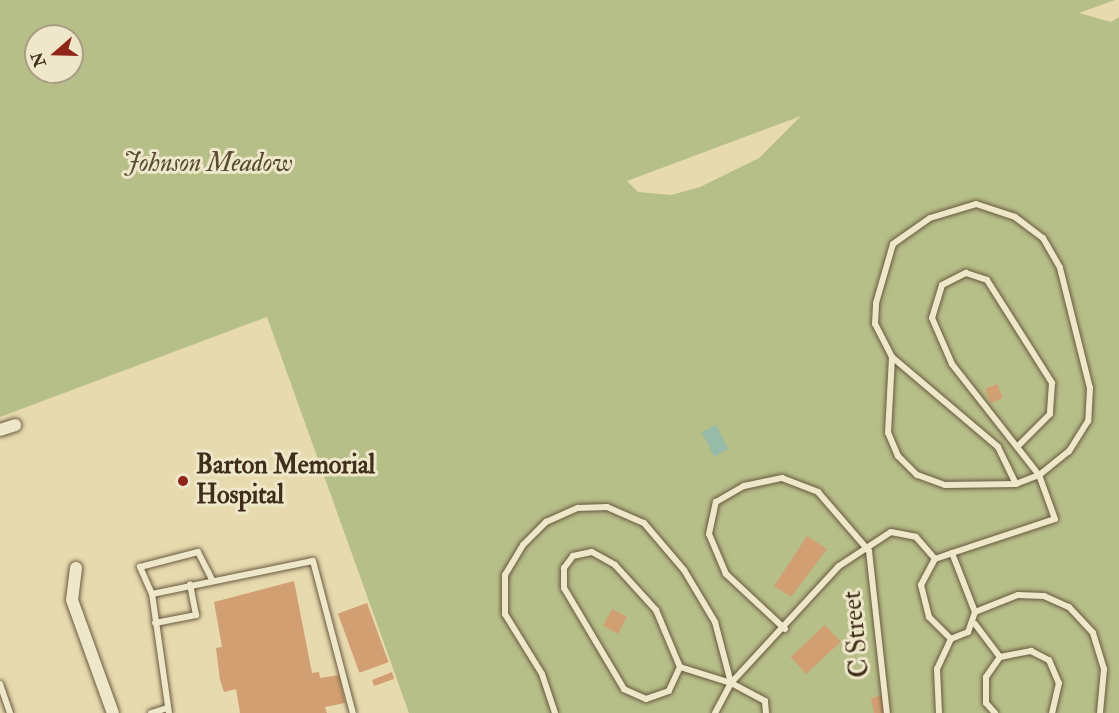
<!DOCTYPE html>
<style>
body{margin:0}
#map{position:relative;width:1119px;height:713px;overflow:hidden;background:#e7daae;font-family:"IM FELL Double Pica",serif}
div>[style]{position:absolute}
.green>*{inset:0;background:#b7bf89}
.water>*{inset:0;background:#97bba9;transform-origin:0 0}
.building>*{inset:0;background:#d29f72;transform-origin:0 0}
.roads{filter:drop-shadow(0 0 2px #69593f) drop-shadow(0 0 2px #69593f)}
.lane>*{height:6px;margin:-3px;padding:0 3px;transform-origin:3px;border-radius:3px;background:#efe7ca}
.street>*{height:12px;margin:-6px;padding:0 6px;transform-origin:6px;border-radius:6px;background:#efe7ca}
.dots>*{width:16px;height:16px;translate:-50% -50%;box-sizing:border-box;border:3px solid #efe7ca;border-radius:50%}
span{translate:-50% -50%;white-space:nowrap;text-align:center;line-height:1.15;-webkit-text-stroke:6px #efe7ca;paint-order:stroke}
.park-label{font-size:26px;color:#574b30;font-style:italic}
.poi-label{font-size:26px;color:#3f2e1a;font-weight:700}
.left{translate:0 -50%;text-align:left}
.street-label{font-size:26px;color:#3f2e1a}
.north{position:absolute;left:24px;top:24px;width:60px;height:60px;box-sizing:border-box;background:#efe7ca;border:2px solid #a99d84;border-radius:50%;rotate:250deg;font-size:16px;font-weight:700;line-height:24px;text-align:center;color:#3f2e1a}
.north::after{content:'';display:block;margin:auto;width:21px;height:27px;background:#8f2418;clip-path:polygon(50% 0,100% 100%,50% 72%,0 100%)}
</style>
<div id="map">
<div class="green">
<div style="clip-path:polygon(evenodd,0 0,1115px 0,1079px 13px,1111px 22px,1119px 17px,1119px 713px,409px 713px,267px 317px,0 417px,0 0,36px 36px,72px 36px,72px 72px,36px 72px,36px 36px,0 0,801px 116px,759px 158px,700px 187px,671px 195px,638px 192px,627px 181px,801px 116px)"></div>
</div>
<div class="water">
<div style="left:716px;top:425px;width:27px;height:16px;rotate:63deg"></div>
</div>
<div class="building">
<div style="left:997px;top:384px;width:15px;height:13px;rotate:67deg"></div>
<div style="clip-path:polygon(807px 536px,827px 549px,791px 597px,774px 586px)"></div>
<div style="clip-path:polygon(294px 581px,312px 673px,319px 672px,320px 678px,339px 675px,345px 703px,325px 707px,327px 713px,240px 713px,236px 689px,224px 692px,220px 680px,216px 648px,222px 647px,214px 602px)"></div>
<div style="left:367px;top:603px;width:63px;height:31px;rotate:70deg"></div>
<div style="left:612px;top:609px;width:17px;height:19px;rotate:28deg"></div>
<div style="left:825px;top:625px;width:23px;height:47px;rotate:47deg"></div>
<div style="clip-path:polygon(392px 672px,394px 679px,374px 686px,372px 680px)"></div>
<div style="clip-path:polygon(883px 695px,886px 713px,874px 713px,871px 698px)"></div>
</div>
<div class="roads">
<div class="lane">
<div style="left:976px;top:204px;width:41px;rotate:18.4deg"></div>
<div style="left:1015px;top:217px;width:35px;rotate:37deg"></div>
<div style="left:1043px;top:238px;width:34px;rotate:60deg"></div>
<div style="left:1060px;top:268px;width:124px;rotate:76deg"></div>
<div style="left:1090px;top:388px;width:33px;rotate:93deg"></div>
<div style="left:1088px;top:421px;width:36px;rotate:122deg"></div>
<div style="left:1069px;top:451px;width:38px;rotate:141deg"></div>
<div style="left:1039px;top:475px;width:25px;rotate:159deg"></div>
<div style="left:1016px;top:484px;width:71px;rotate:179.2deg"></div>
<div style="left:945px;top:485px;width:30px;rotate:-160deg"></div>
<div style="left:917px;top:475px;width:27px;rotate:-135deg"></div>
<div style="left:898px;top:456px;width:25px;rotate:-113deg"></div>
<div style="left:888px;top:433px;width:76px;rotate:-87deg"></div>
<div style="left:892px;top:357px;width:37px;rotate:-117deg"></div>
<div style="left:875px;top:324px;width:21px;rotate:-87deg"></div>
<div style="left:876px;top:303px;width:61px;rotate:-73.9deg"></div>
<div style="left:893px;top:244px;width:45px;rotate:-35.1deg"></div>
<div style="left:930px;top:218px;width:48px;rotate:-16.9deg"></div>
<div style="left:892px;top:357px;width:139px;rotate:40.3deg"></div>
<div style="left:998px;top:447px;width:41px;rotate:64.1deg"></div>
<div style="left:869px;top:551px;width:163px;rotate:83.7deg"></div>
<div style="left:952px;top:553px;width:108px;rotate:-18.3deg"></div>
<div style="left:1055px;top:519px;width:47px;rotate:-110deg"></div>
<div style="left:1039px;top:475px;width:141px;rotate:-128.1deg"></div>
<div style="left:952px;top:364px;width:50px;rotate:-113.5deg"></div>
<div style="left:932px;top:318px;width:34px;rotate:-73deg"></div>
<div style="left:942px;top:285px;width:27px;rotate:-27deg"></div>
<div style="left:966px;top:273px;width:22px;rotate:18deg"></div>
<div style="left:987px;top:280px;width:122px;rotate:57.7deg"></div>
<div style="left:1052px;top:383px;width:31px;rotate:94deg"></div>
<div style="left:1050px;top:414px;width:44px;rotate:135deg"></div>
<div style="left:952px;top:553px;width:63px;rotate:68.7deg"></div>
<div style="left:975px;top:612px;width:21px;rotate:109deg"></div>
<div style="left:968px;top:632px;width:18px;rotate:158deg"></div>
<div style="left:951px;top:639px;width:31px;rotate:-135deg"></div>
<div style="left:929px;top:617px;width:33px;rotate:-104deg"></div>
<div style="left:921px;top:585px;width:30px;rotate:-62deg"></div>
<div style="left:935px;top:559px;width:18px;rotate:-19deg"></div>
<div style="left:152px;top:594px;width:164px;rotate:-11.6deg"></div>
<div style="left:313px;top:561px;width:157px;rotate:75.3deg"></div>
<div style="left:975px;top:612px;width:46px;rotate:-21.6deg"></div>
<div style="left:1018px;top:595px;width:26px;rotate:2deg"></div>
<div style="left:1044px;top:596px;width:27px;rotate:24deg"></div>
<div style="left:1069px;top:607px;width:35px;rotate:47deg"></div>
<div style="left:1093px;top:633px;width:38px;rotate:73deg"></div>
<div style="left:1104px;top:669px;width:44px;rotate:95.2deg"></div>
<div style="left:155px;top:623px;width:42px;rotate:-11deg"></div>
<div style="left:196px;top:615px;width:31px;rotate:-101deg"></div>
<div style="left:975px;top:624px;width:41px;rotate:52.9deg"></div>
<div style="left:785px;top:629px;width:81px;rotate:-137deg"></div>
<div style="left:726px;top:574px;width:43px;rotate:-113deg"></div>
<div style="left:709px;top:534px;width:33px;rotate:-78deg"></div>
<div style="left:716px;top:502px;width:32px;rotate:-30deg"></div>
<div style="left:744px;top:486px;width:39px;rotate:-12deg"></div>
<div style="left:782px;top:478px;width:39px;rotate:21deg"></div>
<div style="left:818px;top:492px;width:78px;rotate:49.2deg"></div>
<div style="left:680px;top:667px;width:26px;rotate:115deg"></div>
<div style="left:669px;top:691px;width:24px;rotate:161deg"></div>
<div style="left:646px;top:699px;width:24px;rotate:-156deg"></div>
<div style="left:624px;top:689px;width:117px;rotate:-120.7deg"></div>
<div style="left:564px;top:588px;width:20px;rotate:-90deg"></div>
<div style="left:564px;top:568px;width:15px;rotate:-53deg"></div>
<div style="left:573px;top:556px;width:19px;rotate:-12deg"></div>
<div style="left:592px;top:552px;width:26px;rotate:29deg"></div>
<div style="left:615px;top:565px;width:61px;rotate:47.7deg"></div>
<div style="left:656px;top:610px;width:62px;rotate:67.2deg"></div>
<div style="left:680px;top:667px;width:53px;rotate:17.4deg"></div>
<div style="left:0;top:684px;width:31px;rotate:71deg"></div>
<div style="left:151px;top:713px;width:17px;rotate:-17deg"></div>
<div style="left:169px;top:713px;width:120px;rotate:-98.1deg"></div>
<div style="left:152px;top:594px;width:30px;rotate:-114deg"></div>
<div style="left:140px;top:567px;width:60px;rotate:-14.5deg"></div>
<div style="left:198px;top:552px;width:31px;rotate:63deg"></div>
<div style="left:555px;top:713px;width:41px;rotate:-108.4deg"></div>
<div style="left:542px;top:674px;width:70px;rotate:-121.7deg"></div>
<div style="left:505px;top:614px;width:39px;rotate:-90deg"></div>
<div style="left:505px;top:575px;width:35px;rotate:-59deg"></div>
<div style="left:523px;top:545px;width:33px;rotate:-45deg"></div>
<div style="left:546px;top:522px;width:35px;rotate:-24deg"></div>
<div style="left:578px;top:508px;width:29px;rotate:-2deg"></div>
<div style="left:607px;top:507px;width:40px;rotate:23.4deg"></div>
<div style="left:644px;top:523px;width:62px;rotate:49.6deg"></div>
<div style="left:684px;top:570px;width:61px;rotate:59.2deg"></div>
<div style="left:715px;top:622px;width:63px;rotate:75.3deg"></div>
<div style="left:731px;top:683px;width:34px;rotate:118deg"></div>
<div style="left:766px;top:713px;width:12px;rotate:-95deg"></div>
<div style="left:765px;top:701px;width:38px;rotate:-152deg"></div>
<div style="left:731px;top:683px;width:159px;rotate:-47.3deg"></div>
<div style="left:839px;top:566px;width:62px;rotate:-33.2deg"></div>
<div style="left:891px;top:532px;width:25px;rotate:11deg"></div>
<div style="left:916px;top:537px;width:29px;rotate:49deg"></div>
<div style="left:939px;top:713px;width:44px;rotate:-92.6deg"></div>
<div style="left:937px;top:669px;width:33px;rotate:-65deg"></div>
<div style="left:995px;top:713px;width:13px;rotate:-132deg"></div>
<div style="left:986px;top:703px;width:26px;rotate:-90deg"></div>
<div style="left:986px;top:677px;width:24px;rotate:-55deg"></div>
<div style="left:1000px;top:657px;width:32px;rotate:-11deg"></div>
<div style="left:1031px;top:651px;width:20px;rotate:27deg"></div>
<div style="left:1049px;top:660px;width:25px;rotate:67deg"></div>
<div style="left:1059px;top:683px;width:31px;rotate:103deg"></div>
</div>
<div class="street">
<div style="left:0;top:430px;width:16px;rotate:-18deg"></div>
<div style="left:76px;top:568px;width:32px;rotate:97deg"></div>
<div style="left:72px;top:600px;width:120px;rotate:70.1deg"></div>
</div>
</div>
<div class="dots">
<div style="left:183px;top:481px;background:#8f2418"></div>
</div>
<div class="park-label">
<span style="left:208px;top:164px">Johnson Meadow</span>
</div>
<div class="poi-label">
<span class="left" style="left:196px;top:481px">Barton Memorial<br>Hospital</span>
</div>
<div class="street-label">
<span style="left:857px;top:634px;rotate:-96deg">C Street</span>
</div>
<div class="north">N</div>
</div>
